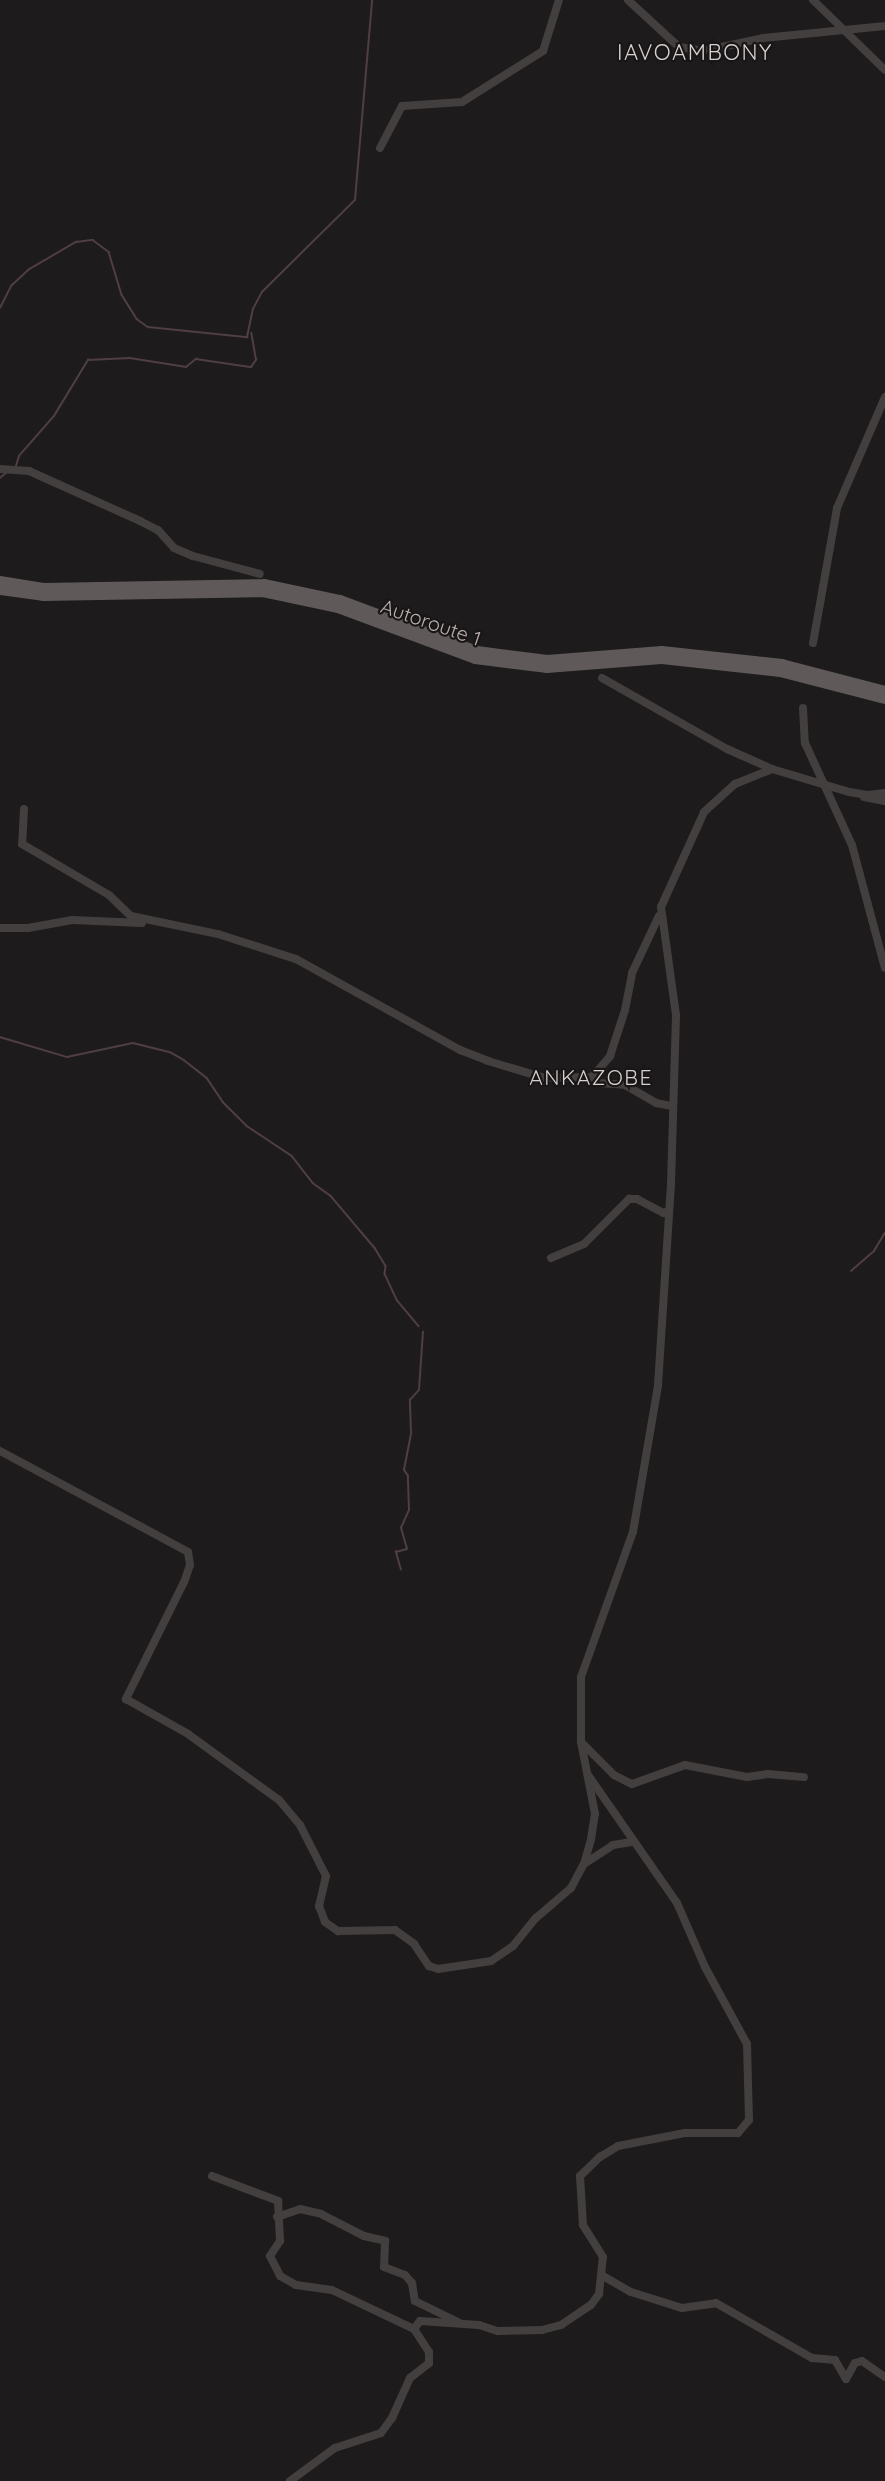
<!DOCTYPE html>
<style>
body{margin:0}
#map{position:relative;width:885px;height:2481px;overflow:hidden;background:#1d1b1b;font-family:Quicksand,sans-serif}
div>[style]{position:absolute}
.stream>*{height:1.5px;margin:-0.75px;padding:0 0.75px;transform-origin:0.75px;border-radius:0.75px;background:#4f3e42}
.minor>*{height:8px;margin:-4px;padding:0 4px;transform-origin:4px;border-radius:4px;background:#433f3e}
.major>*{height:10px;margin:-5px;padding:0 5px;transform-origin:5px;border-radius:5px;background:#605959}
span{translate:-50% -50%;white-space:nowrap;text-align:center;line-height:1.15;-webkit-text-stroke:4.5px #181616;paint-order:stroke}
.street-label{font-size:20px;color:#bbafaf}
.neighbourhood-label{font-size:21px;color:#d7d0cf;letter-spacing:1.5px}
.quarter-label{font-size:22px;color:#d7d0cf;letter-spacing:1.5px}
</style>
<div id="map">
<div class="stream">
<div style="left:0;top:308px;width:25px;rotate:-63deg"></div>
<div style="left:11px;top:286px;width:23px;rotate:-43deg"></div>
<div style="left:28px;top:270px;width:56px;rotate:-30.3deg"></div>
<div style="left:76px;top:242px;width:17px;rotate:-7deg"></div>
<div style="left:93px;top:240px;width:20px;rotate:37deg"></div>
<div style="left:109px;top:252px;width:45px;rotate:73.2deg"></div>
<div style="left:122px;top:295px;width:28px;rotate:58deg"></div>
<div style="left:137px;top:319px;width:14px;rotate:36deg"></div>
<div style="left:148px;top:327px;width:100px;rotate:5.8deg"></div>
<div style="left:247px;top:337px;width:29px;rotate:-78deg"></div>
<div style="left:253px;top:309px;width:19px;rotate:-62deg"></div>
<div style="left:262px;top:292px;width:131px;rotate:-44.7deg"></div>
<div style="left:355px;top:200px;width:201px;rotate:-85.1deg"></div>
<div style="left:16px;top:466px;width:10px;rotate:-73deg"></div>
<div style="left:19px;top:456px;width:53px;rotate:-48.8deg"></div>
<div style="left:54px;top:416px;width:66px;rotate:-58.7deg"></div>
<div style="left:88px;top:360px;width:42px;rotate:-2.7deg"></div>
<div style="left:130px;top:358px;width:57px;rotate:9.1deg"></div>
<div style="left:186px;top:367px;width:13px;rotate:-39deg"></div>
<div style="left:196px;top:359px;width:56px;rotate:8.3deg"></div>
<div style="left:251px;top:367px;width:9px;rotate:-54deg"></div>
<div style="left:256px;top:360px;width:27px;rotate:-100deg"></div>
<div style="left:0;top:478px;width:8px;rotate:-40deg"></div>
<div style="left:0;top:1037px;width:70px;rotate:16.6deg"></div>
<div style="left:67px;top:1057px;width:67px;rotate:-12deg"></div>
<div style="left:133px;top:1043px;width:38px;rotate:14deg"></div>
<div style="left:170px;top:1052px;width:16px;rotate:30deg"></div>
<div style="left:184px;top:1060px;width:29px;rotate:38deg"></div>
<div style="left:207px;top:1078px;width:29px;rotate:56deg"></div>
<div style="left:223px;top:1102px;width:34px;rotate:45deg"></div>
<div style="left:247px;top:1126px;width:54px;rotate:33.7deg"></div>
<div style="left:292px;top:1156px;width:34px;rotate:52deg"></div>
<div style="left:313px;top:1183px;width:22px;rotate:36deg"></div>
<div style="left:331px;top:1196px;width:68px;rotate:49.8deg"></div>
<div style="left:375px;top:1248px;width:21px;rotate:59deg"></div>
<div style="left:386px;top:1266px;width:8px;rotate:97deg"></div>
<div style="left:385px;top:1274px;width:29px;rotate:65deg"></div>
<div style="left:397px;top:1300px;width:34px;rotate:50deg"></div>
<div style="left:851px;top:1271px;width:30px;rotate:-41deg"></div>
<div style="left:874px;top:1251px;width:21px;rotate:-59deg"></div>
<div style="left:401px;top:1570px;width:19px;rotate:-106deg"></div>
<div style="left:396px;top:1552px;width:11px;rotate:-15deg"></div>
<div style="left:407px;top:1549px;width:22px;rotate:-106deg"></div>
<div style="left:401px;top:1528px;width:20px;rotate:-66deg"></div>
<div style="left:409px;top:1510px;width:34px;rotate:-92deg"></div>
<div style="left:408px;top:1476px;width:7px;rotate:-124deg"></div>
<div style="left:404px;top:1470px;width:38px;rotate:-79deg"></div>
<div style="left:411px;top:1433px;width:33px;rotate:-92deg"></div>
<div style="left:410px;top:1400px;width:13px;rotate:-48deg"></div>
<div style="left:419px;top:1390px;width:58px;rotate:-86.1deg"></div>
</div>
<div class="minor">
<div style="left:628px;top:0;width:69px;rotate:42.7deg"></div>
<div style="left:679px;top:47px;width:24px;rotate:9deg"></div>
<div style="left:703px;top:51px;width:61px;rotate:-12.2deg"></div>
<div style="left:763px;top:38px;width:123px;rotate:-5.6deg"></div>
<div style="left:813px;top:0;width:100px;rotate:44.2deg"></div>
<div style="left:380px;top:148px;width:47px;rotate:-62.4deg"></div>
<div style="left:402px;top:106px;width:60px;rotate:-3.8deg"></div>
<div style="left:462px;top:102px;width:96px;rotate:-32.2deg"></div>
<div style="left:543px;top:51px;width:53px;rotate:-72.6deg"></div>
<div style="left:0;top:469px;width:29px;rotate:4deg"></div>
<div style="left:29px;top:471px;width:122px;rotate:24.2deg"></div>
<div style="left:140px;top:521px;width:20px;rotate:27deg"></div>
<div style="left:158px;top:530px;width:24px;rotate:48deg"></div>
<div style="left:174px;top:548px;width:21px;rotate:23deg"></div>
<div style="left:193px;top:556px;width:69px;rotate:15deg"></div>
<div style="left:813px;top:643px;width:137px;rotate:-79.9deg"></div>
<div style="left:837px;top:508px;width:121px;rotate:-66.6deg"></div>
<div style="left:602px;top:678px;width:144px;rotate:29.6deg"></div>
<div style="left:727px;top:749px;width:49px;rotate:24deg"></div>
<div style="left:803px;top:708px;width:35px;rotate:87deg"></div>
<div style="left:805px;top:743px;width:112px;rotate:65.3deg"></div>
<div style="left:852px;top:845px;width:127px;rotate:75deg"></div>
<div style="left:864px;top:797px;width:21px;rotate:11deg"></div>
<div style="left:24px;top:809px;width:35px;rotate:93deg"></div>
<div style="left:22px;top:844px;width:101px;rotate:30.4deg"></div>
<div style="left:109px;top:895px;width:30px;rotate:44deg"></div>
<div style="left:131px;top:916px;width:89px;rotate:11.7deg"></div>
<div style="left:218px;top:934px;width:82px;rotate:17.8deg"></div>
<div style="left:296px;top:959px;width:188px;rotate:29deg"></div>
<div style="left:460px;top:1050px;width:30px;rotate:21deg"></div>
<div style="left:488px;top:1061px;width:59px;rotate:16.6deg"></div>
<div style="left:545px;top:1078px;width:47px;rotate:-1.2deg"></div>
<div style="left:592px;top:1077px;width:9px;rotate:41deg"></div>
<div style="left:599px;top:1083px;width:26px;rotate:4deg"></div>
<div style="left:625px;top:1085px;width:36px;rotate:30deg"></div>
<div style="left:656px;top:1103px;width:15px;rotate:11deg"></div>
<div style="left:0;top:928px;width:28px"></div>
<div style="left:28px;top:928px;width:45px;rotate:-10.3deg"></div>
<div style="left:72px;top:920px;width:70px;rotate:2.5deg"></div>
<div style="left:592px;top:1077px;width:28px;rotate:-49deg"></div>
<div style="left:610px;top:1056px;width:48px;rotate:-71.9deg"></div>
<div style="left:625px;top:1010px;width:38px;rotate:-79deg"></div>
<div style="left:632px;top:973px;width:63px;rotate:-64.7deg"></div>
<div style="left:551px;top:1258px;width:36px;rotate:-23deg"></div>
<div style="left:584px;top:1244px;width:64px;rotate:-45deg"></div>
<div style="left:629px;top:1199px;width:8px"></div>
<div style="left:637px;top:1199px;width:30px;rotate:28deg"></div>
<div style="left:663px;top:1213px;width:6px;rotate:-18deg"></div>
<div style="left:0;top:1451px;width:213px;rotate:28.2deg"></div>
<div style="left:188px;top:1552px;width:13px;rotate:81deg"></div>
<div style="left:190px;top:1565px;width:18px;rotate:109deg"></div>
<div style="left:184px;top:1582px;width:131px;rotate:116.4deg"></div>
<div style="left:126px;top:1699px;width:71px;rotate:29.4deg"></div>
<div style="left:188px;top:1734px;width:112px;rotate:36deg"></div>
<div style="left:279px;top:1800px;width:33px;rotate:50deg"></div>
<div style="left:300px;top:1825px;width:57px;rotate:63deg"></div>
<div style="left:326px;top:1876px;width:31px;rotate:103deg"></div>
<div style="left:319px;top:1906px;width:17px;rotate:69deg"></div>
<div style="left:325px;top:1922px;width:16px;rotate:35deg"></div>
<div style="left:338px;top:1931px;width:57px;rotate:-1deg"></div>
<div style="left:395px;top:1930px;width:24px;rotate:36deg"></div>
<div style="left:414px;top:1944px;width:27px;rotate:56deg"></div>
<div style="left:429px;top:1966px;width:9px;rotate:18deg"></div>
<div style="left:438px;top:1969px;width:54px;rotate:-8.6deg"></div>
<div style="left:491px;top:1961px;width:27px;rotate:-34deg"></div>
<div style="left:513px;top:1946px;width:36px;rotate:-51deg"></div>
<div style="left:536px;top:1918px;width:46px;rotate:-40.6deg"></div>
<div style="left:571px;top:1888px;width:27px;rotate:-62deg"></div>
<div style="left:584px;top:1864px;width:26px;rotate:-74deg"></div>
<div style="left:591px;top:1839px;width:25px;rotate:-81deg"></div>
<div style="left:595px;top:1814px;width:73px;rotate:-101deg"></div>
<div style="left:581px;top:1742px;width:65px;rotate:-90deg"></div>
<div style="left:581px;top:1677px;width:154px;rotate:-70.3deg"></div>
<div style="left:633px;top:1532px;width:149px;rotate:-80.3deg"></div>
<div style="left:658px;top:1385px;width:201px;rotate:-86.3deg"></div>
<div style="left:671px;top:1184px;width:169px;rotate:-88.3deg"></div>
<div style="left:676px;top:1015px;width:109px;rotate:-97.9deg"></div>
<div style="left:661px;top:907px;width:104px;rotate:-65.6deg"></div>
<div style="left:704px;top:812px;width:42px;rotate:-42.1deg"></div>
<div style="left:735px;top:784px;width:40px;rotate:-22deg"></div>
<div style="left:772px;top:769px;width:80px;rotate:16.6deg"></div>
<div style="left:849px;top:792px;width:19px;rotate:9deg"></div>
<div style="left:868px;top:795px;width:17px;rotate:-7deg"></div>
<div style="left:581px;top:1742px;width:47px;rotate:45deg"></div>
<div style="left:614px;top:1775px;width:20px;rotate:27deg"></div>
<div style="left:632px;top:1784px;width:56px;rotate:-19.7deg"></div>
<div style="left:685px;top:1765px;width:63px;rotate:11deg"></div>
<div style="left:747px;top:1777px;width:21px;rotate:-8deg"></div>
<div style="left:768px;top:1774px;width:36px;rotate:5deg"></div>
<div style="left:584px;top:1864px;width:35px;rotate:-33deg"></div>
<div style="left:613px;top:1845px;width:19px;rotate:-9deg"></div>
<div style="left:212px;top:2176px;width:71px;rotate:20.7deg"></div>
<div style="left:278px;top:2201px;width:40px;rotate:87.1deg"></div>
<div style="left:280px;top:2241px;width:18px;rotate:124deg"></div>
<div style="left:270px;top:2256px;width:22px;rotate:63deg"></div>
<div style="left:280px;top:2276px;width:18px;rotate:29deg"></div>
<div style="left:296px;top:2285px;width:36px;rotate:8deg"></div>
<div style="left:332px;top:2290px;width:91px;rotate:25.4deg"></div>
<div style="left:277px;top:2217px;width:24px;rotate:-19deg"></div>
<div style="left:300px;top:2209px;width:22px;rotate:13deg"></div>
<div style="left:321px;top:2214px;width:48px;rotate:27.1deg"></div>
<div style="left:364px;top:2236px;width:22px;rotate:13deg"></div>
<div style="left:385px;top:2241px;width:26px;rotate:92deg"></div>
<div style="left:384px;top:2267px;width:22px;rotate:21deg"></div>
<div style="left:405px;top:2275px;width:11px;rotate:49deg"></div>
<div style="left:412px;top:2283px;width:18px;rotate:81deg"></div>
<div style="left:415px;top:2301px;width:50px;rotate:26.1deg"></div>
<div style="left:603px;top:2276px;width:32px;rotate:30deg"></div>
<div style="left:631px;top:2292px;width:53px;rotate:17.4deg"></div>
<div style="left:682px;top:2308px;width:34px;rotate:-8deg"></div>
<div style="left:716px;top:2303px;width:111px;rotate:29.8deg"></div>
<div style="left:812px;top:2358px;width:23px;rotate:5deg"></div>
<div style="left:835px;top:2360px;width:22px;rotate:60deg"></div>
<div style="left:846px;top:2379px;width:18px;rotate:-61deg"></div>
<div style="left:855px;top:2363px;width:7px;rotate:-16deg"></div>
<div style="left:862px;top:2361px;width:28px;rotate:35deg"></div>
<div style="left:290px;top:2481px;width:56px;rotate:-36.3deg"></div>
<div style="left:335px;top:2448px;width:48px;rotate:-18.1deg"></div>
<div style="left:381px;top:2433px;width:19px;rotate:-54deg"></div>
<div style="left:392px;top:2418px;width:44px;rotate:-65.8deg"></div>
<div style="left:410px;top:2378px;width:24px;rotate:-38deg"></div>
<div style="left:429px;top:2363px;width:11px;rotate:-90deg"></div>
<div style="left:429px;top:2352px;width:27px;rotate:-123deg"></div>
<div style="left:414px;top:2329px;width:10px;rotate:-53deg"></div>
<div style="left:420px;top:2321px;width:59px;rotate:3.9deg"></div>
<div style="left:479px;top:2325px;width:20px;rotate:18deg"></div>
<div style="left:498px;top:2331px;width:44px;rotate:-1.3deg"></div>
<div style="left:542px;top:2330px;width:20px;rotate:-15deg"></div>
<div style="left:561px;top:2325px;width:36px;rotate:-34deg"></div>
<div style="left:591px;top:2305px;width:14px;rotate:-54deg"></div>
<div style="left:599px;top:2294px;width:37px;rotate:-84deg"></div>
<div style="left:603px;top:2257px;width:38px;rotate:-122deg"></div>
<div style="left:583px;top:2225px;width:49px;rotate:-93.5deg"></div>
<div style="left:580px;top:2176px;width:28px;rotate:-44deg"></div>
<div style="left:600px;top:2157px;width:21px;rotate:-31deg"></div>
<div style="left:618px;top:2146px;width:68px;rotate:-11deg"></div>
<div style="left:685px;top:2133px;width:53px"></div>
<div style="left:738px;top:2133px;width:17px;rotate:-50deg"></div>
<div style="left:749px;top:2120px;width:76px;rotate:-91.5deg"></div>
<div style="left:747px;top:2044px;width:88px;rotate:-118.6deg"></div>
<div style="left:705px;top:1967px;width:70px;rotate:-113.6deg"></div>
<div style="left:677px;top:1903px;width:156px;rotate:-124.8deg"></div>
</div>
<div class="major">
<div style="left:0;top:581px;width:44px;rotate:9.2deg"></div>
<div style="left:43px;top:588px;width:221px;rotate:-1deg"></div>
<div style="left:264px;top:584px;width:78px;rotate:11.9deg"></div>
<div style="left:340px;top:600px;width:146px;rotate:20.4deg"></div>
<div style="left:477px;top:651px;width:71px;rotate:7.3deg"></div>
<div style="left:547px;top:660px;width:115px;rotate:-4.5deg"></div>
<div style="left:662px;top:651px;width:121px;rotate:6.2deg"></div>
<div style="left:782px;top:664px;width:106px;rotate:14.7deg"></div>
<div style="left:0;top:590px;width:43px;rotate:7.9deg"></div>
<div style="left:43px;top:596px;width:220px;rotate:-1deg"></div>
<div style="left:263px;top:592px;width:77px;rotate:12deg"></div>
<div style="left:338px;top:608px;width:146px;rotate:20.4deg"></div>
<div style="left:475px;top:659px;width:73px;rotate:7.1deg"></div>
<div style="left:547px;top:668px;width:115px;rotate:-4.5deg"></div>
<div style="left:662px;top:659px;width:119px;rotate:6.3deg"></div>
<div style="left:780px;top:672px;width:108px;rotate:14.4deg"></div>
</div>
<div class="street-label">
<span style="left:431px;top:622px;rotate:19deg">Autoroute 1</span>
</div>
<div class="neighbourhood-label">
<span style="left:591px;top:1077px">ANKAZOBE</span>
</div>
<div class="quarter-label">
<span style="left:695px;top:53px">IAVOAMBONY</span>
</div>
</div>
